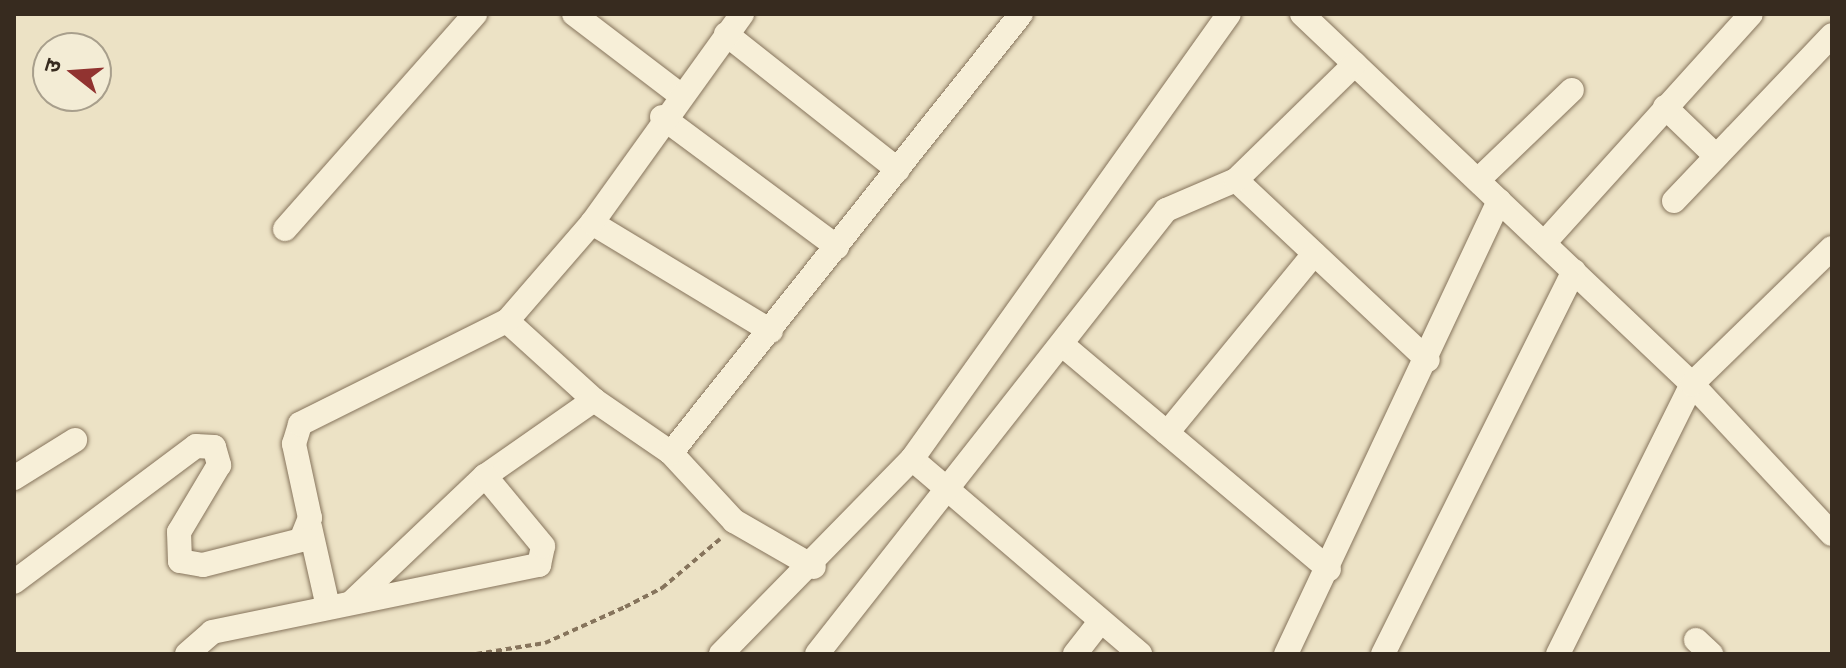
<!DOCTYPE html>
<meta charset="utf-8">
<style>
body{margin:0}
#map{position:relative;width:1846px;height:668px;overflow:hidden;background:#ece2c5;font-family:"Noto Serif","Noto Sans Devanagari",serif}
div>[style]{position:absolute}
.path>*{height:4px;margin-top:-2px;transform-origin:0;background:repeating-linear-gradient(90deg,#86745c 0 6px,transparent 0 10px)}
.roads{filter:drop-shadow(0 0 2px #86745c) drop-shadow(0 0 2px #86745c)}
.street>*{height:24px;margin:-12px;padding:0 12px;transform-origin:12px;border-radius:12px;background:#f7efd8}
span{translate:-50% -50%;white-space:nowrap;text-align:center;line-height:1.15;-webkit-text-stroke:7px #f3ecd5;paint-order:stroke}
.frame{position:absolute;inset:0;border:16px solid #372b1f;pointer-events:none}
.north{position:absolute;left:32px;top:32px;width:80px;height:80px;box-sizing:border-box;background:#f3ecd5;border:2px solid #a89f8c;border-radius:50%;rotate:287deg;font-size:22px;font-weight:700;line-height:32px;text-align:center;color:#372b1f}
.north::after{content:'';display:block;margin:auto;width:28px;height:36px;background:#913330;clip-path:polygon(50% 0,100% 100%,50% 72%,0 100%)}
</style>
<div id="map">
<div class="path">
<div style="left:476px;top:654px;width:70px;rotate:-9.1deg"></div>
<div style="left:545px;top:643px;width:88px;rotate:-24.2deg"></div>
<div style="left:625px;top:607px;width:42px;rotate:-27.2deg"></div>
<div style="left:662px;top:588px;width:76px;rotate:-40.2deg"></div>
</div>
<div class="roads">
<div class="street">
<div style="left:574px;top:14px;width:132px;rotate:37.3deg"></div>
<div style="left:1302px;top:14px;width:538px;rotate:43.49deg"></div>
<div style="left:1692px;top:384px;width:205px;rotate:47deg"></div>
<div style="left:726px;top:34px;width:219px;rotate:38.3deg"></div>
<div style="left:1665px;top:107px;width:71px;rotate:43.9deg"></div>
<div style="left:662px;top:117px;width:218px;rotate:36.6deg"></div>
<div style="left:1236px;top:180px;width:263px;rotate:43.2deg"></div>
<div style="left:1478px;top:180px;width:130px;rotate:-43.8deg"></div>
<div style="left:1674px;top:201px;width:229px;rotate:-46.4deg"></div>
<div style="left:592px;top:223px;width:209px;rotate:31.1deg"></div>
<div style="left:285px;top:229px;width:287px;rotate:-48.5deg"></div>
<div style="left:1545px;top:242px;width:307px;rotate:-47.9deg"></div>
<div style="left:507px;top:321px;width:118px;rotate:42.2deg"></div>
<div style="left:594px;top:400px;width:93px;rotate:34.5deg"></div>
<div style="left:671px;top:453px;width:93px;rotate:47.2deg"></div>
<div style="left:734px;top:521px;width:92px;rotate:29.9deg"></div>
<div style="left:1065px;top:347px;width:345px;rotate:40.1deg"></div>
<div style="left:1167px;top:433px;width:232px;rotate:-50.6deg"></div>
<div style="left:671px;top:453px;width:561px;rotate:-51.44deg"></div>
<div style="left:912px;top:459px;width:300px;rotate:40.5deg"></div>
<div style="left:14px;top:478px;width:72px;rotate:-31.9deg"></div>
<div style="left:310px;top:527px;width:82px;rotate:77.3deg"></div>
<div style="left:14px;top:582px;width:227px;rotate:-36.8deg"></div>
<div style="left:196px;top:446px;width:18px;rotate:3deg"></div>
<div style="left:214px;top:447px;width:19px;rotate:74deg"></div>
<div style="left:219px;top:465px;width:78px;rotate:120.8deg"></div>
<div style="left:179px;top:532px;width:29px;rotate:88deg"></div>
<div style="left:180px;top:561px;width:23px;rotate:10deg"></div>
<div style="left:203px;top:565px;width:101px;rotate:-14.3deg"></div>
<div style="left:301px;top:540px;width:24px;rotate:-68deg"></div>
<div style="left:310px;top:518px;width:76px;rotate:-102.2deg"></div>
<div style="left:294px;top:444px;width:21px;rotate:-73deg"></div>
<div style="left:300px;top:424px;width:231px;rotate:-26.5deg"></div>
<div style="left:507px;top:321px;width:130px;rotate:-49.1deg"></div>
<div style="left:592px;top:223px;width:257px;rotate:-54.3deg"></div>
<div style="left:352px;top:602px;width:183px;rotate:-43.5deg"></div>
<div style="left:485px;top:476px;width:133px;rotate:-34.9deg"></div>
<div style="left:1696px;top:640px;width:21px;rotate:43deg"></div>
<div style="left:187px;top:654px;width:33px;rotate:-41deg"></div>
<div style="left:212px;top:632px;width:334px;rotate:-11.6deg"></div>
<div style="left:539px;top:565px;width:19px;rotate:-78deg"></div>
<div style="left:543px;top:546px;width:91px;rotate:-129.6deg"></div>
<div style="left:721px;top:654px;width:273px;rotate:-45.6deg"></div>
<div style="left:912px;top:459px;width:546px;rotate:-54.54deg"></div>
<div style="left:817px;top:654px;width:565px;rotate:-51.83deg"></div>
<div style="left:1166px;top:210px;width:76px;rotate:-23.2deg"></div>
<div style="left:1236px;top:180px;width:166px;rotate:-44.3deg"></div>
<div style="left:1075px;top:654px;width:41px;rotate:-52deg"></div>
<div style="left:1286px;top:654px;width:501px;rotate:-64.82deg"></div>
<div style="left:1383px;top:654px;width:428px;rotate:-63.5deg"></div>
<div style="left:1558px;top:654px;width:301px;rotate:-63.6deg"></div>
<div style="left:1692px;top:384px;width:195px;rotate:-44.2deg"></div>
</div>
</div>
<div class="frame"></div>
<div class="north">उ</div>
</div>
